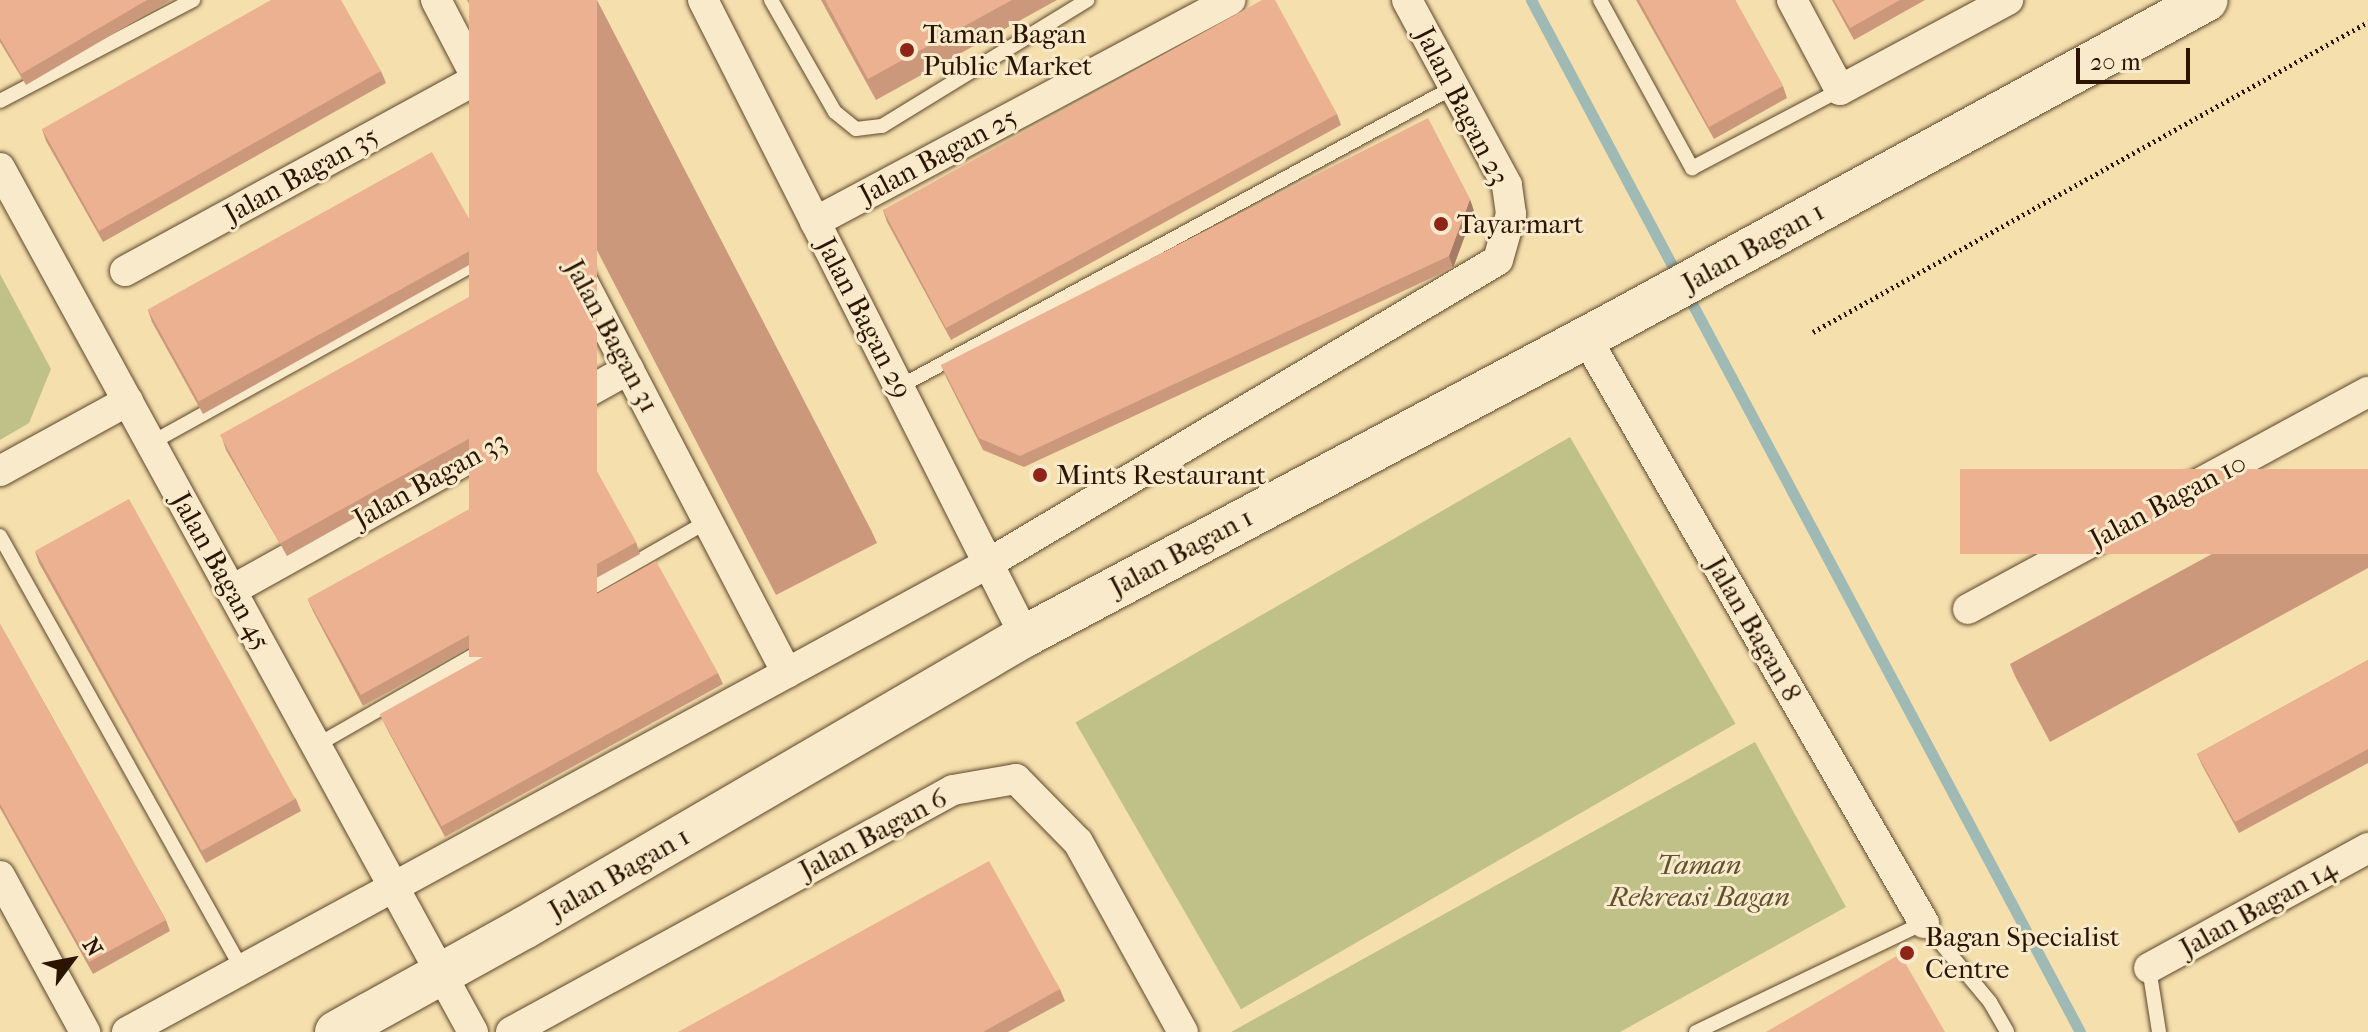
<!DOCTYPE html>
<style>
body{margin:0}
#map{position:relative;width:2368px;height:1032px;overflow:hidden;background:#f5dfad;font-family:"IM FELL French Canon",serif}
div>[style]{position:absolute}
.green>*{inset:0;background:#bfc188;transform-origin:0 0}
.stream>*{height:11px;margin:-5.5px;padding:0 5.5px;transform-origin:5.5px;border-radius:5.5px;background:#9fbab4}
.path>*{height:5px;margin-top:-2.5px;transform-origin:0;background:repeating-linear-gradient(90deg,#2b1400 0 2px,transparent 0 6px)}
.roads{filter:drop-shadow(0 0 2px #5e472b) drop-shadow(0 0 2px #5e472b)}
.lane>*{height:14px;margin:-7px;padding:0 7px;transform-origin:7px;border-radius:7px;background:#f8eaca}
.street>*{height:30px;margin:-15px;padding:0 15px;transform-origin:15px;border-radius:15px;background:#f8eaca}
.secondary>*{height:42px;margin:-21px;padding:0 21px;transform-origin:21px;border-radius:21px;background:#f8eaca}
.wall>*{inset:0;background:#cb987c}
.shaded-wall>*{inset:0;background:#a57c65}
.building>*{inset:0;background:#ecb190;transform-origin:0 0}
.dots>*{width:22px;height:22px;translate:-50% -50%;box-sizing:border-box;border:4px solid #f8eaca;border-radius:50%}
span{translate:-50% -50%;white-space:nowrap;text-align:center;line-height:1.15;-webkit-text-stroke:6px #f8eaca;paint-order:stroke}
.poi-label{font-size:28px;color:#2b1400}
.left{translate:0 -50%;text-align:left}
.street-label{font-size:28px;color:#2b1400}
.park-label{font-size:28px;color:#5f5130;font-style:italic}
.north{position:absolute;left:32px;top:920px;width:80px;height:80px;-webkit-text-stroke:6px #f8eaca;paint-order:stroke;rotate:58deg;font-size:22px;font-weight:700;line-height:32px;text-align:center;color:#2b1400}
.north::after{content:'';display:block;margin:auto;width:28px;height:36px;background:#2b1400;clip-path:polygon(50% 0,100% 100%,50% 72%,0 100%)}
.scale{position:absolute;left:2076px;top:48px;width:114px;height:36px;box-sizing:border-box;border:4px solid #2b1400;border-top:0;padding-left:10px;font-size:24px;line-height:28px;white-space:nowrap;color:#2b1400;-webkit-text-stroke:6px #f8eaca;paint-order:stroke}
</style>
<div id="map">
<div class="green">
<div style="clip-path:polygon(0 274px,51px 369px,29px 423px,0 440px)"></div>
<div style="left:1570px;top:437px;width:331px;height:571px;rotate:60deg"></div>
<div style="clip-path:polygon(1755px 742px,1846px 907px,1620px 1032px,1231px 1032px)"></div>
</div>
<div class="stream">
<div style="left:1531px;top:0;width:315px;rotate:62deg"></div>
<div style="left:1687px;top:294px;width:836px;rotate:61.96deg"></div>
</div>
<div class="path">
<div style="left:1813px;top:332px;width:636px;rotate:-29.19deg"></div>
</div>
<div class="roads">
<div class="lane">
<div style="left:771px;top:0;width:129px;rotate:60.3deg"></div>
<div style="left:835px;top:112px;width:27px;rotate:39deg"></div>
<div style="left:856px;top:129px;width:26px;rotate:-7deg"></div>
<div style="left:882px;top:126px;width:241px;rotate:-31.5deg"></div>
<div style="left:1600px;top:0;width:192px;rotate:61.3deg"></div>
<div style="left:1692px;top:168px;width:167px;rotate:-27.8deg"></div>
<div style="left:0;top:101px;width:218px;rotate:-27.6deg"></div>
<div style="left:899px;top:387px;width:631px;rotate:-28.39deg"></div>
<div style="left:151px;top:443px;width:457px;rotate:-29deg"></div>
<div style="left:0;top:536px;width:496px;rotate:60.8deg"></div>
<div style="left:317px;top:745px;width:451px;rotate:-29.8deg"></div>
<div style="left:2149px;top:968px;width:65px;rotate:81.1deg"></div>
<div style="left:1696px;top:1032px;width:253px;rotate:-25.6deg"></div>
<div style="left:1924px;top:923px;width:103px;rotate:50.1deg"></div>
<div style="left:1990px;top:1002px;width:34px;rotate:60deg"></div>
</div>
<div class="street">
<div style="left:436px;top:0;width:759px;rotate:62.46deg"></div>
<div style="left:703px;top:0;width:713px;rotate:63.15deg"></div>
<div style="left:1792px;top:0;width:102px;rotate:61.9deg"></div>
<div style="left:1840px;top:90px;width:191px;rotate:-28.2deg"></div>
<div style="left:0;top:168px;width:985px;rotate:61.3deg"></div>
<div style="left:815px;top:222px;width:471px;rotate:-28.1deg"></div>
<div style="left:125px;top:271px;width:401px;rotate:-28.6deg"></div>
<div style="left:1585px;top:336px;width:678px;rotate:59.99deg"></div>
<div style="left:0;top:471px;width:146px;rotate:-28.7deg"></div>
<div style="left:232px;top:590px;width:454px;rotate:-29.1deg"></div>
<div style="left:1968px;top:609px;width:455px;rotate:-28.5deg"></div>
<div style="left:0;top:876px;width:178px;rotate:61.4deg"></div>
<div style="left:2149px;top:968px;width:250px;rotate:-28.7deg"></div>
<div style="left:127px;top:1032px;width:981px;rotate:-28.55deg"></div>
<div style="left:989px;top:563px;width:592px;rotate:-30.76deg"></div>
<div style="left:1498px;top:260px;width:48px;rotate:-74.2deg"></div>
<div style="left:1511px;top:214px;width:29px;rotate:-98deg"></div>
<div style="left:1507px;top:185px;width:210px;rotate:-118.4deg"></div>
<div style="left:511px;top:1032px;width:504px;rotate:-28.7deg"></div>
<div style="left:953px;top:790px;width:64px;rotate:-9.9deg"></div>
<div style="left:1016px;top:779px;width:88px;rotate:45.5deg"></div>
<div style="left:1078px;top:842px;width:217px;rotate:61.1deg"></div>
</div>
<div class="secondary">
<div style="left:336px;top:1032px;width:215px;rotate:-29deg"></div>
<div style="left:524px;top:928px;width:580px;rotate:-30.24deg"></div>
<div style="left:1025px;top:636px;width:673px;rotate:-28.01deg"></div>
<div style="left:1619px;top:320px;width:669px;rotate:-28.56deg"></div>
</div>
</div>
<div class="wall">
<div style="clip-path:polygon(0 0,171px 0,26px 85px,0 42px)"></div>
<div style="clip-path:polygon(467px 0,597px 0,872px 532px,877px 543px,776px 595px)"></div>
<div style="clip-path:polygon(821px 0,1057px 0,876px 100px)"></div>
<div style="clip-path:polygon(1636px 0,1735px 0,1783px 86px,1787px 98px,1714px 139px)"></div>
<div style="clip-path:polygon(1832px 0,1925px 0,1854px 40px)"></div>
<div style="clip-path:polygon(381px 71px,386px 83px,103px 242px,46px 141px,42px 129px)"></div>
<div style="clip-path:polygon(1337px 114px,1341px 125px,951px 340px,887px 222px,883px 210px)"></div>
<div style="clip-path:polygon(1474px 211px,1453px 268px,1024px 467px,983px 450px,946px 377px,941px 365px)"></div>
<div style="clip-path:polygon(483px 244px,487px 255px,203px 414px,152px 322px,148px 310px)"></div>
<div style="clip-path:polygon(566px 385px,570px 397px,287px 556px,226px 450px,222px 438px)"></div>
<div style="clip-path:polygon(2368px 469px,2368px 568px,2050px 742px,2015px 676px,2010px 664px)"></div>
<div style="clip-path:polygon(636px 542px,640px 554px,363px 706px,313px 611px,308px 600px)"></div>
<div style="clip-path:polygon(35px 551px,296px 799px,301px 811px,206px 863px,39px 563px)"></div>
<div style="clip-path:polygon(0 624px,166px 920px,170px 931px,93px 974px,0 808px)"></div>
<div style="clip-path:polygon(2368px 660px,2368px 763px,2239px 833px,2202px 765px,2197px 754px)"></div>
<div style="clip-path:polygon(718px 673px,723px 684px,445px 837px,386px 727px,381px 716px)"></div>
<div style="clip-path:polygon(1060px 989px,1065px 1001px,1008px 1032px,678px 1032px)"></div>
</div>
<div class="shaded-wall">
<div style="clip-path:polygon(1470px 199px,1474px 211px,1453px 268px,1449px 256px)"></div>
</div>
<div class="building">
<div style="clip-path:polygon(0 0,147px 0,21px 74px,0 38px)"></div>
<div style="clip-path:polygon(271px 0,341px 0,381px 71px,99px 231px,42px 129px)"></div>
<div style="left:469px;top:0;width:128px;height:657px"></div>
<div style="clip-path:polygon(825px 0,1012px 0,868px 79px)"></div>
<div style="clip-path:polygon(1262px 0,1275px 0,1337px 114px,946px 328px,883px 210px)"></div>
<div style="clip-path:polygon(1639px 0,1735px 0,1783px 86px,1709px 127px)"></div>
<div style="clip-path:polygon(1834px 0,1900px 0,1850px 28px)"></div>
<div style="clip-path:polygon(1428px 118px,1470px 199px,1449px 256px,1020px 456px,979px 438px,941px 365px)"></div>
<div style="left:432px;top:152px;width:105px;height:325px;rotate:61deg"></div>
<div style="left:505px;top:277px;width:124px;height:326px;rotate:61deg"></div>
<div style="left:583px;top:446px;width:110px;height:315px;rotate:61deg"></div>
<div style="left:2368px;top:469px;width:85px;height:408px;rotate:90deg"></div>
<div style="left:129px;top:499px;width:343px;height:107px;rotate:61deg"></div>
<div style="left:656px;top:561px;width:128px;height:316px;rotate:61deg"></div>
<div style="clip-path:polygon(0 624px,166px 920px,89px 962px,0 804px)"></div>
<div style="clip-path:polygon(2368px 660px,2368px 749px,2235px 822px,2197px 754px)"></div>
<div style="clip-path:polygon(989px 861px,1060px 989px,983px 1032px,678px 1032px)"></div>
<div style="clip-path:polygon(1900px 954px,1945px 1032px,1766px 1032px)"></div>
</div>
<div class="dots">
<div style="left:907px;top:50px;background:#8f2418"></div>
<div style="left:1441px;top:224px;background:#8f2418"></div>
<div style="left:1040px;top:475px;background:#8f2418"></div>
<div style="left:1907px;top:953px;background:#8f2418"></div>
</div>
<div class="poi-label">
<span class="left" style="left:923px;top:50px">Taman Bagan<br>Public Market</span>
<span class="left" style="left:1457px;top:224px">Tayarmart</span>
<span class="left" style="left:1056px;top:475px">Mints Restaurant</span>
<span class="left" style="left:1925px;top:953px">Bagan Specialist<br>Centre</span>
</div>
<div class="street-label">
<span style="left:1462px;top:106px;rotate:63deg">Jalan Bagan 23</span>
<span style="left:938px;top:156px;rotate:-28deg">Jalan Bagan 25</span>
<span style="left:301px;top:175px;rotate:-29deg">Jalan Bagan 35</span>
<span style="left:1753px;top:247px;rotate:-29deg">Jalan Bagan 1</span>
<span style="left:864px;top:318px;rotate:63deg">Jalan Bagan 29</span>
<span style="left:612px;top:336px;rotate:62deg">Jalan Bagan 31</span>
<span style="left:430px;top:480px;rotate:-29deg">Jalan Bagan 33</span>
<span style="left:2168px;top:501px;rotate:-28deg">Jalan Bagan 10</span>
<span style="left:1181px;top:552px;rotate:-28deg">Jalan Bagan 1</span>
<span style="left:221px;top:571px;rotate:61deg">Jalan Bagan 45</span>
<span style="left:1754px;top:629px;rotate:60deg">Jalan Bagan 8</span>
<span style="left:873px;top:834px;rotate:-28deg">Jalan Bagan 6</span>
<span style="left:619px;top:873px;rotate:-30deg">Jalan Bagan 1</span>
<span style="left:2258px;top:908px;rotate:-29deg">Jalan Bagan 14</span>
</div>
<div class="park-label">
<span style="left:1699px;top:881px">Taman<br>Rekreasi Bagan</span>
</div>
<div class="north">N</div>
<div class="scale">20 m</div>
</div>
